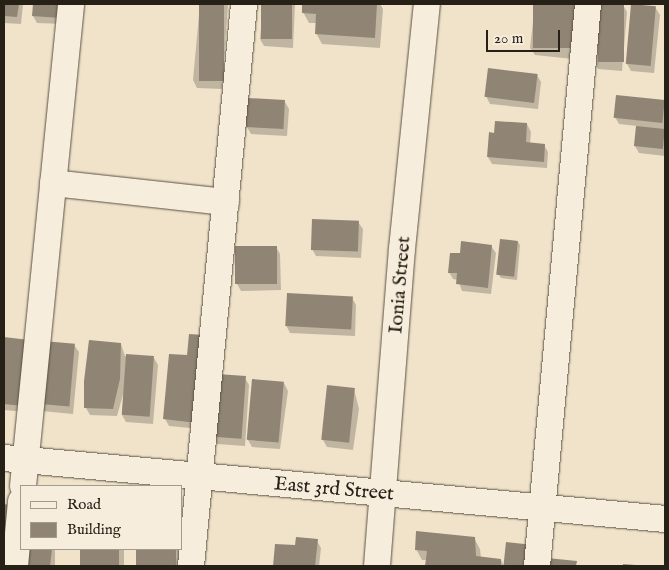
<!DOCTYPE html>
<style>
body{margin:0}
#map{position:relative;width:669px;height:570px;overflow:hidden;background:#f1e3ca;font-family:"IM FELL English",serif}
div>[style]{position:absolute}
.shadow>*{inset:0;background:#0003;transform-origin:0 0}
.building>*{inset:0;background:#908574;transform-origin:0 0}
.roads{filter:drop-shadow(0 0 1px #5a5143) drop-shadow(0 0 1px #5a5143)}
.minor>*{height:26px;margin:-13px;padding:0 13px;transform-origin:13px;border-radius:13px;background:#f6eddd}
span{translate:-50% -50%;white-space:nowrap;text-align:center;line-height:1.15;-webkit-text-stroke:4px #f6eddd;paint-order:stroke}
.street-label{font-size:20px;color:#272016}
.frame{position:absolute;inset:0;border:5px solid #272016;pointer-events:none}
.legend{position:absolute;left:20px;top:485px;width:162px;height:65px;box-sizing:border-box;background:#f6eddd;border:1px solid #a39b8d;margin:0;padding:6px 9px;list-style:none;font-size:15px;color:#272016}
.legend li{display:flex;align-items:center;gap:10px;height:25px}
.legend b{width:25px;border:1px solid #a39b8d}
.scale{position:absolute;left:486px;top:30px;width:74px;height:22px;box-sizing:border-box;border:2px solid #272016;border-top:0;padding-left:6px;font-size:15px;line-height:18px;white-space:nowrap;color:#272016;-webkit-text-stroke:4px #f6eddd;paint-order:stroke}
</style>
<div id="map">
<div class="shadow">
<div style="clip-path:polygon(4px 4px,23px 4px,21px 24px,4px 23px)"></div>
<div style="clip-path:polygon(34px 4px,65px 4px,64px 24px,37px 23px,33px 16px)"></div>
<div style="clip-path:polygon(200px 4px,228px 4px,222px 89px,197px 88px,193px 80px)"></div>
<div style="clip-path:polygon(263px 4px,295px 4px,293px 48px,264px 46px,260px 39px)"></div>
<div style="clip-path:polygon(304px 4px,380px 4px,383px 9px,380px 48px,322px 44px,316px 33px,317px 23px,309px 23px,303px 12px)"></div>
<div style="clip-path:polygon(535px 4px,577px 4px,582px 60px,535px 55px,530px 48px)"></div>
<div style="clip-path:polygon(599px 4px,623px 5px,627px 12px,622px 71px,598px 69px,594px 62px)"></div>
<div style="clip-path:polygon(655px 7px,660px 15px,654px 73px,631px 71px,627px 64px)"></div>
<div style="clip-path:polygon(537px 75px,541px 82px,538px 109px,490px 104px,486px 96px)"></div>
<div style="clip-path:polygon(617px 96px,665px 101px,665px 156px,639px 153px,635px 146px,637px 126px,619px 124px,615px 117px)"></div>
<div style="clip-path:polygon(285px 102px,289px 109px,287px 136px,251px 134px,247px 127px)"></div>
<div style="clip-path:polygon(527px 124px,531px 132px,530px 144px,544px 145px,548px 152px,547px 168px,492px 164px,488px 157px,495px 134px)"></div>
<div style="clip-path:polygon(358px 222px,363px 229px,361px 258px,316px 256px,312px 249px)"></div>
<div style="clip-path:polygon(502px 241px,518px 242px,520px 245px,517px 280px,501px 278px,499px 275px)"></div>
<div style="clip-path:polygon(491px 246px,496px 253px,491px 294px,462px 291px,458px 280px,453px 279px,449px 272px,461px 255px)"></div>
<div style="clip-path:polygon(276px 247px,280px 254px,281px 290px,241px 291px,237px 284px)"></div>
<div style="clip-path:polygon(352px 298px,356px 305px,355px 336px,290px 333px,286px 325px)"></div>
<div style="clip-path:polygon(4px 339px,29px 341px,26px 412px,4px 410px)"></div>
<div style="clip-path:polygon(121px 344px,125px 356px,154px 358px,158px 365px,153px 424px,126px 422px,122px 415px,124px 391px,117px 416px,90px 415px,86px 408px)"></div>
<div style="clip-path:polygon(74px 345px,79px 352px,73px 414px,42px 411px,38px 404px)"></div>
<div style="clip-path:polygon(170px 355px,201px 429px,169px 426px,165px 419px)"></div>
<div style="clip-path:polygon(245px 378px,249px 385px,245px 446px,217px 444px,213px 437px)"></div>
<div style="clip-path:polygon(284px 383px,288px 391px,280px 449px,252px 447px,248px 440px)"></div>
<div style="clip-path:polygon(354px 389px,359px 409px,353px 450px,327px 447px,323px 440px)"></div>
<div style="clip-path:polygon(474px 538px,480px 549px,481px 558px,501px 560px,504px 566px,427px 566px,427px 560px,422px 560px,416px 549px)"></div>
<div style="clip-path:polygon(317px 541px,321px 548px,319px 566px,275px 566px,277px 545px,296px 547px)"></div>
<div style="left:28px;top:549px;width:27px;height:17px"></div>
<div style="left:81px;top:549px;width:43px;height:17px"></div>
<div style="left:137px;top:549px;width:43px;height:17px"></div>
</div>
<div class="building">
<div style="clip-path:polygon(4px 4px,19px 4px,17px 17px,4px 16px)"></div>
<div style="clip-path:polygon(33px 4px,61px 4px,61px 18px,32px 16px)"></div>
<div style="left:199px;top:4px;width:25px;height:77px"></div>
<div style="left:261px;top:4px;width:31px;height:35px"></div>
<div style="clip-path:polygon(302px 4px,377px 4px,375px 38px,315px 34px,316px 14px,302px 13px)"></div>
<div style="left:533px;top:4px;width:50px;height:44px"></div>
<div style="left:598px;top:4px;width:26px;height:58px"></div>
<div style="left:631px;top:4px;width:25px;height:60px;rotate:5deg"></div>
<div style="left:488px;top:68px;width:50px;height:29px;rotate:7deg"></div>
<div style="left:616px;top:95px;width:49px;height:23px;rotate:6deg"></div>
<div style="left:247px;top:98px;width:38px;height:29px;rotate:3deg"></div>
<div style="clip-path:polygon(495px 121px,527px 123px,526px 142px,545px 144px,544px 162px,487px 157px,489px 132px,494px 133px)"></div>
<div style="left:636px;top:126px;width:29px;height:20px;rotate:6deg"></div>
<div style="left:312px;top:219px;width:47px;height:31px;rotate:2deg"></div>
<div style="left:500px;top:239px;width:18px;height:36px;rotate:6deg"></div>
<div style="clip-path:polygon(461px 241px,492px 245px,488px 288px,456px 284px,457px 273px,448px 273px,450px 253px,460px 253px)"></div>
<div style="left:235px;top:246px;width:42px;height:38px"></div>
<div style="left:287px;top:293px;width:66px;height:33px;rotate:3deg"></div>
<div style="clip-path:polygon(189px 334px,205px 335px,197px 423px,163px 419px,169px 354px,187px 355px)"></div>
<div style="clip-path:polygon(4px 337px,29px 340px,23px 406px,4px 404px)"></div>
<div style="clip-path:polygon(89px 340px,121px 343px,120px 379px,113px 409px,84px 408px,84px 381px)"></div>
<div style="left:43px;top:341px;width:32px;height:63px;rotate:5deg"></div>
<div style="left:126px;top:354px;width:28px;height:61px;rotate:4deg"></div>
<div style="left:217px;top:374px;width:29px;height:63px;rotate:4deg"></div>
<div style="left:252px;top:379px;width:32px;height:61px;rotate:5deg"></div>
<div style="left:327px;top:385px;width:28px;height:55px;rotate:6deg"></div>
<div style="clip-path:polygon(4px 504px,9px 505px,4px 549px)"></div>
<div style="clip-path:polygon(416px 531px,475px 537px,476px 556px,501px 559px,501px 566px,425px 566px,427px 551px,415px 550px)"></div>
<div style="clip-path:polygon(296px 537px,318px 539px,315px 566px,273px 566px,275px 544px,295px 545px)"></div>
<div style="left:506px;top:542px;width:28px;height:24px;rotate:6deg"></div>
<div style="clip-path:polygon(27px 549px,52px 549px,50px 566px,25px 566px)"></div>
<div style="left:80px;top:549px;width:39px;height:17px"></div>
<div style="left:136px;top:549px;width:40px;height:17px"></div>
<div style="clip-path:polygon(547px 558px,577px 561px,576px 566px,546px 566px)"></div>
<div style="clip-path:polygon(623px 564px,636px 565px,636px 566px,623px 566px)"></div>
</div>
<div class="roads">
<div class="minor">
<div style="left:53px;top:183px;width:174px;rotate:6.3deg"></div>
<div style="left:4px;top:458px;width:664px;rotate:5.27deg"></div>
<div style="left:23px;top:486px;width:484px;rotate:-84.3deg"></div>
<div style="left:15px;top:566px;width:65px;rotate:-84.7deg"></div>
<div style="left:191px;top:566px;width:564px;rotate:-84.61deg"></div>
<div style="left:377px;top:566px;width:318px;rotate:-85.5deg"></div>
<div style="left:402px;top:249px;width:246px;rotate:-84.2deg"></div>
<div style="left:537px;top:566px;width:564px;rotate:-84.81deg"></div>
</div>
</div>
<div class="street-label">
<span style="left:400px;top:285px;rotate:-85deg">Ionia Street</span>
<span style="left:334px;top:489px;rotate:5deg">East 3rd Street</span>
</div>
<div class="frame"></div>
<ul class="legend">
<li><b style="height:6px;background:#f6eddd"></b>Road</li>
<li><b style="height:14px;background:#908574"></b>Building</li>
</ul>
<div class="scale">20 m</div>
</div>
